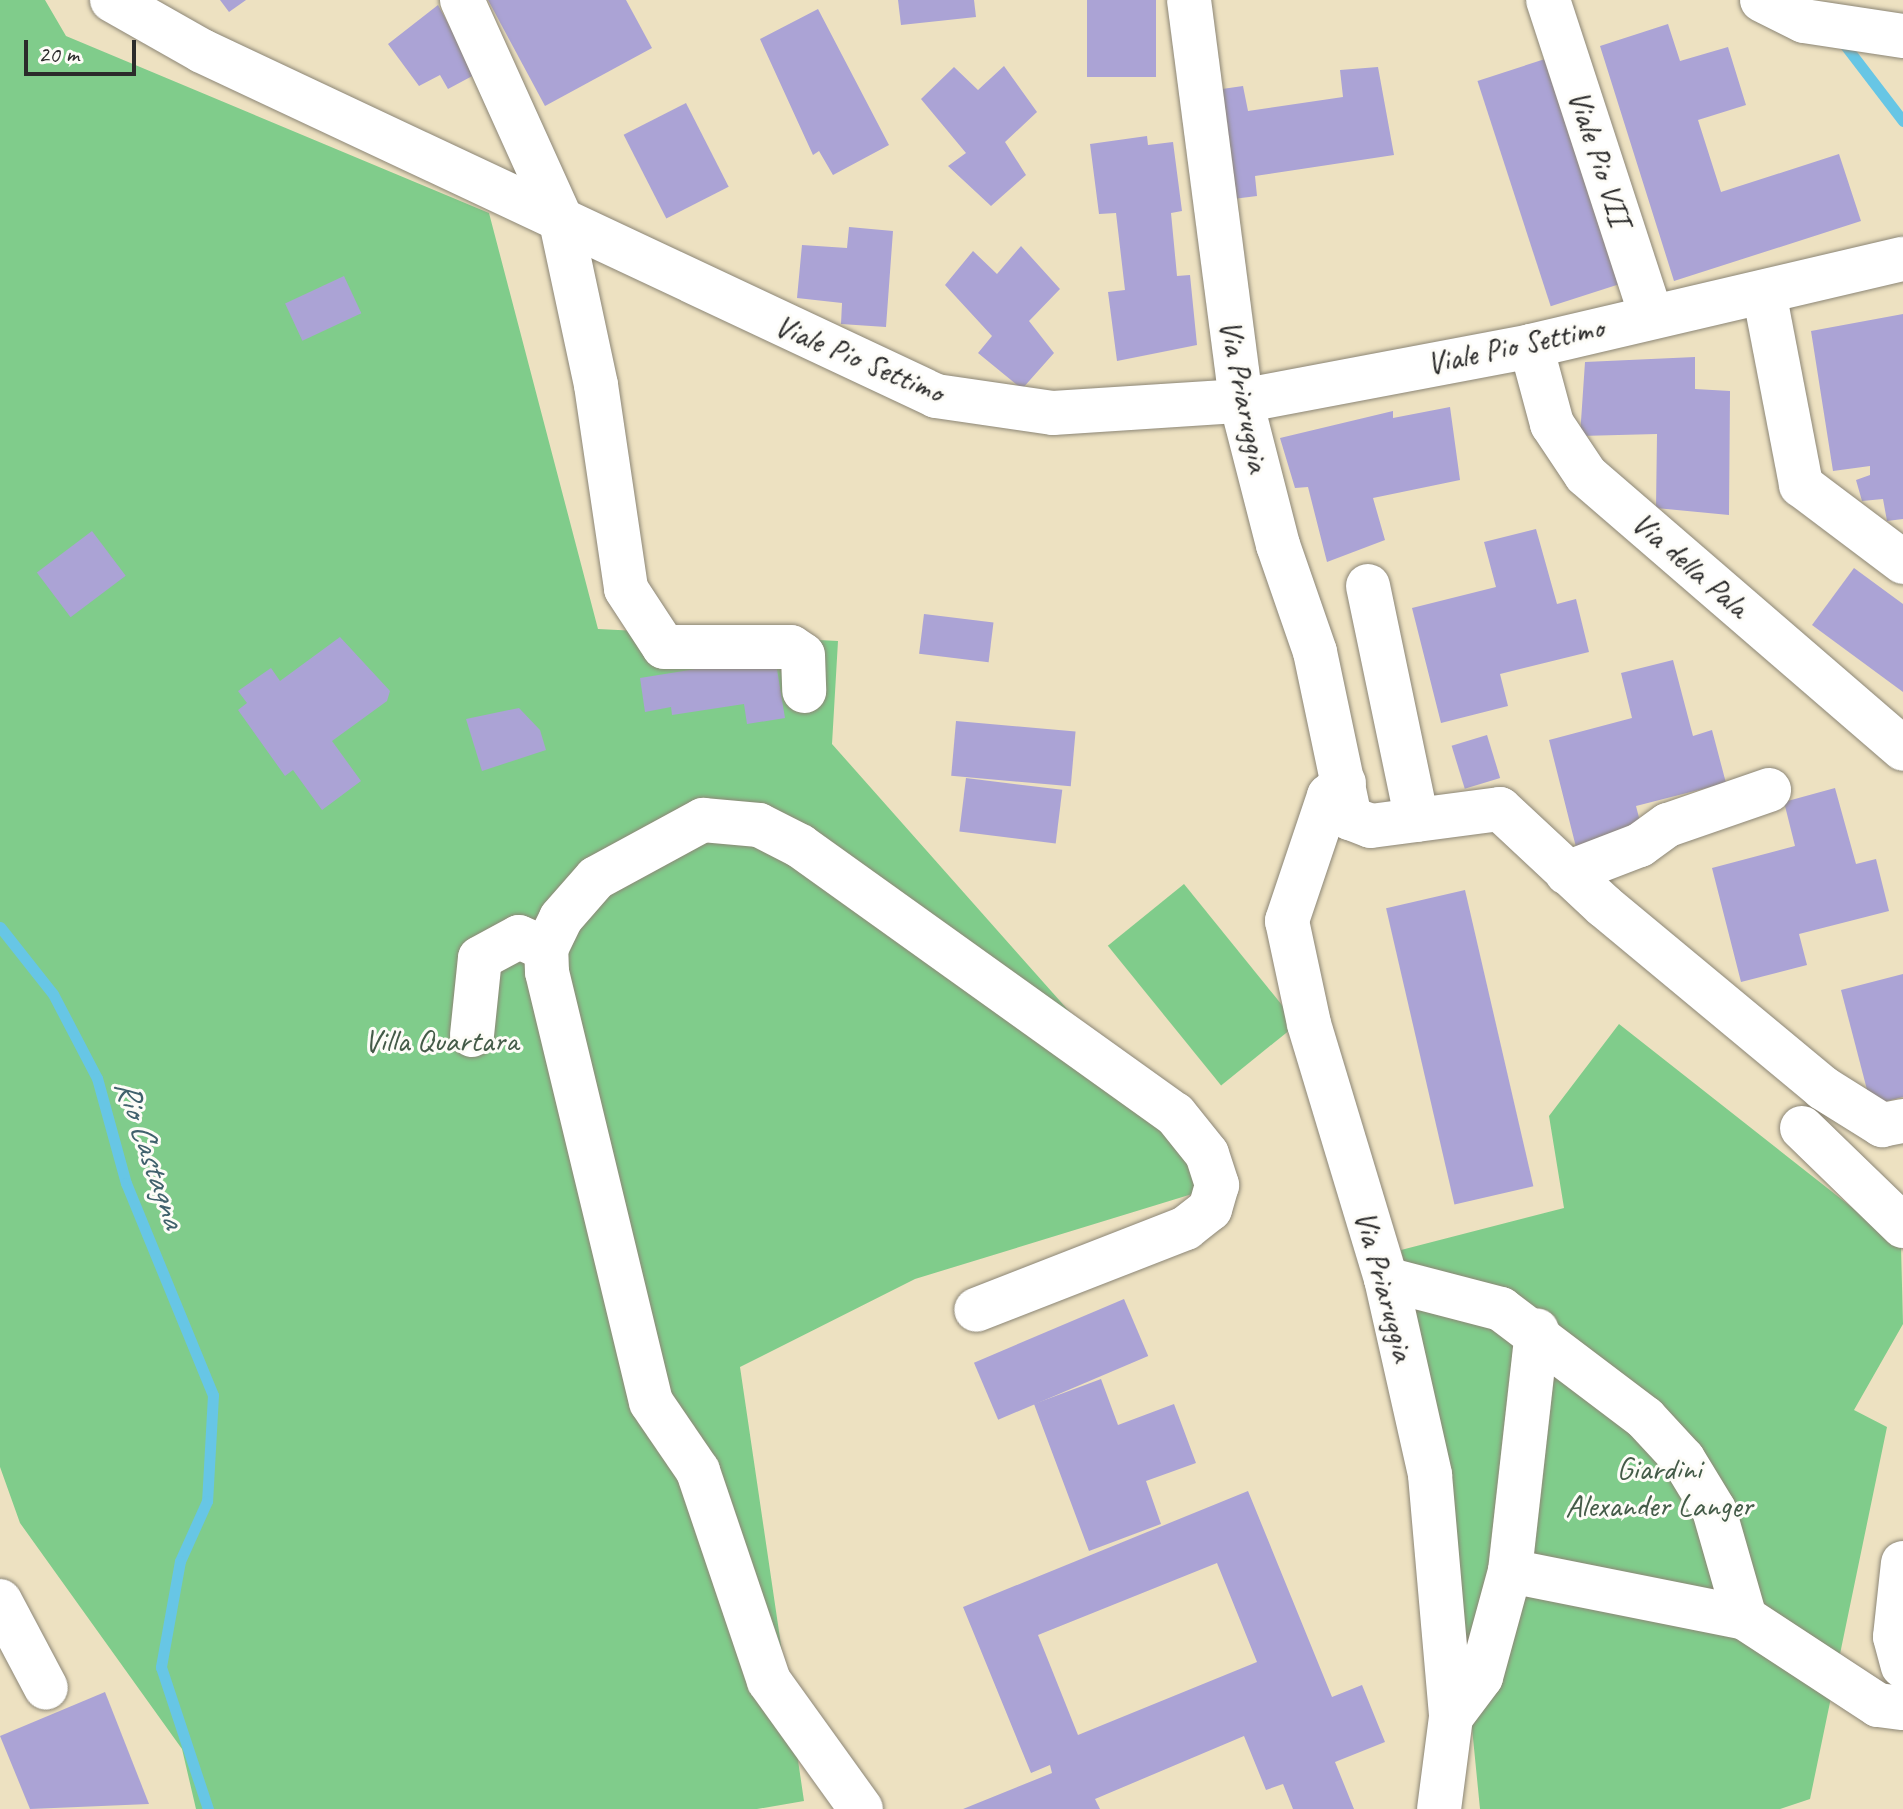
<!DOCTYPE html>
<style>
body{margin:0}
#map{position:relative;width:1903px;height:1809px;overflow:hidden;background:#ede1c1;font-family:Caveat,sans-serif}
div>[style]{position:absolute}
.green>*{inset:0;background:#80cc8b;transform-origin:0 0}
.stream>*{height:11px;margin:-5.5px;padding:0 5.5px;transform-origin:5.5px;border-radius:5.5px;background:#67c6e5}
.building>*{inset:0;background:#aba3d5;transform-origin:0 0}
.roads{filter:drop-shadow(0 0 2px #8c8676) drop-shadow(0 0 2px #8c8676)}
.minor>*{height:44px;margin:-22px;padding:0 22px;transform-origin:22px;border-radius:22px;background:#fff}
span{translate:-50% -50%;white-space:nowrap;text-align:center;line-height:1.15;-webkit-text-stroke:6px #fdfcf7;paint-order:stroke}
.street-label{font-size:32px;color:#2b2b2b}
.park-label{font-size:32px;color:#445b48}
.water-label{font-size:34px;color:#40616c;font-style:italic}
.scale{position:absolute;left:24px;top:40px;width:112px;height:36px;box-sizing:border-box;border:4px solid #2b2b2b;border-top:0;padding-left:10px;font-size:24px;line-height:28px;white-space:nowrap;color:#2b2b2b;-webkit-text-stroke:6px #fdfcf7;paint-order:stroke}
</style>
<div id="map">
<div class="green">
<div style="clip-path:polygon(0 0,45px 0,66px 36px,489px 213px,598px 629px,838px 641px,832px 744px,1178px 1134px,1202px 1191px,915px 1279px,740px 1367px,804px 1801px,757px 1809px,196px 1809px,182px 1749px,20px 1523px,0 1467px)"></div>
<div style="left:1184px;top:884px;width:180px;height:98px;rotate:51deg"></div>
<div style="clip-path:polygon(1619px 1024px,1901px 1246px,1903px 1324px,1854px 1410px,1887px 1427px,1810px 1799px,1780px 1809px,1480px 1809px,1448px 1484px,1401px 1250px,1564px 1208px,1549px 1116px)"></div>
</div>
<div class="stream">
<div style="left:1841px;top:40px;width:102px;rotate:52.6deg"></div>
<div style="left:0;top:927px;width:85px;rotate:51.7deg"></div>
<div style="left:53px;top:994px;width:95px;rotate:62.4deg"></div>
<div style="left:97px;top:1078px;width:109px;rotate:74.6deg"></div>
<div style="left:126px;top:1183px;width:229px;rotate:67.7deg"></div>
<div style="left:213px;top:1395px;width:106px;rotate:93.2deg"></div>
<div style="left:207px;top:1501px;width:66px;rotate:114.2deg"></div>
<div style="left:180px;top:1561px;width:108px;rotate:100.2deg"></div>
<div style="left:161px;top:1667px;width:150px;rotate:71.7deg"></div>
</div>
<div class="building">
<div style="clip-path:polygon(220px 0,246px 0,229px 12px)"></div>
<div style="clip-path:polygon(488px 0,626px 0,652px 48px,545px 106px)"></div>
<div style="clip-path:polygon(898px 0,974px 0,976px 17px,901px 25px)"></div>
<div style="left:1087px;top:0;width:69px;height:77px"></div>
<div style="clip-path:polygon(438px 5px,476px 74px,448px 89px,440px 75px,419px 86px,388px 44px)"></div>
<div style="clip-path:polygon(818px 9px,889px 145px,833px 175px,819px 151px,813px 155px,760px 39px)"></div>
<div style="clip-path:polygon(1668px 24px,1680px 61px,1728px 47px,1746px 105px,1698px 120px,1721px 192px,1839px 154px,1861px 221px,1674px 281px,1600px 46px)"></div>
<div style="left:1545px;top:59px;width:237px;height:71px;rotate:72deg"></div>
<div style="clip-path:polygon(1004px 66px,1037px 112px,1005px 142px,1026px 175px,991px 206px,948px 166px,966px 153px,921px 99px,954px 67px,978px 90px)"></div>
<div style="clip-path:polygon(1378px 67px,1394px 155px,1255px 176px,1257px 196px,1225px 200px,1208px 91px,1243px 86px,1248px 111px,1343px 97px,1340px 70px)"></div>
<div style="left:686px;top:103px;width:94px;height:70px;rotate:63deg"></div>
<div style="clip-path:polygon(1147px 136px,1148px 145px,1173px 142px,1182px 211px,1171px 213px,1177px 276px,1190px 275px,1197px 345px,1117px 361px,1108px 292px,1125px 290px,1116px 213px,1099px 214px,1090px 144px)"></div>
<div style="clip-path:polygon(849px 227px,893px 231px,886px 327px,841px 324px,842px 303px,797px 298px,802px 245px,847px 248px)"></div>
<div style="clip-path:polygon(1021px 246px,1060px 289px,1029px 321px,1054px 353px,1022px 389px,978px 353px,992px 336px,945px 285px,973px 251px,997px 274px)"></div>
<div style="left:344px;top:276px;width:41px;height:65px;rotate:65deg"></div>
<div style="clip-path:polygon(1903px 314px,1903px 519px,1887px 521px,1883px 499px,1862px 501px,1856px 480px,1870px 475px,1870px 466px,1833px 471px,1811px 331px)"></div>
<div style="clip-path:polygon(1695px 357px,1695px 389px,1730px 391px,1729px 515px,1656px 508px,1657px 434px,1580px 436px,1585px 362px)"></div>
<div style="clip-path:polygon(1450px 407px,1460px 480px,1373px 498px,1385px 540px,1327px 562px,1308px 487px,1295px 488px,1280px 438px,1393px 411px,1393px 418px)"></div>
<div style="clip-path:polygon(1536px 529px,1557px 604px,1576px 599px,1589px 652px,1500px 674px,1508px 706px,1441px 723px,1412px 608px,1496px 587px,1484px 542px)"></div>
<div style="left:92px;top:531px;width:56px;height:69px;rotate:53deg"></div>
<div style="clip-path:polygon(1854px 568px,1903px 604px,1903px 692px,1812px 625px)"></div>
<div style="left:924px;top:614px;width:70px;height:40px;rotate:7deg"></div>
<div style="clip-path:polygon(340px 637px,390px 691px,387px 701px,332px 741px,361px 781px,322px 810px,293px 770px,285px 776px,238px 710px,247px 703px,238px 691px,271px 668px,280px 681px)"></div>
<div style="clip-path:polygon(1673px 660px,1693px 736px,1712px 730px,1726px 783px,1636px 806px,1644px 837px,1578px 855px,1549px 740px,1632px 718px,1621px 673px)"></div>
<div style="clip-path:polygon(739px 662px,740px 669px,776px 663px,785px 718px,747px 724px,744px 704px,672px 715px,671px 707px,645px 712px,640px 678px)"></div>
<div style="clip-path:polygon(519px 708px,540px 730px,546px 750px,482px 771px,466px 719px)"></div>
<div style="left:956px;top:721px;width:120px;height:55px;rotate:5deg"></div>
<div style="left:1487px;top:735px;width:45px;height:37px;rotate:73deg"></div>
<div style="left:966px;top:778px;width:97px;height:54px;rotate:7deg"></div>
<div style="clip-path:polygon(1835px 788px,1856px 864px,1876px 859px,1889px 911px,1799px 934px,1807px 965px,1741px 982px,1712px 868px,1795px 846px,1784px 802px)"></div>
<div style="left:1465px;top:890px;width:304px;height:81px;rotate:77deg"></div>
<div style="clip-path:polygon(1903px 974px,1903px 1097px,1871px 1105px,1841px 990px)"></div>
<div style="left:1124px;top:1299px;width:62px;height:163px;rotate:67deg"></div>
<div style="clip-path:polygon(1101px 1379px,1118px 1425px,1174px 1404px,1196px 1463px,1146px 1481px,1161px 1524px,1089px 1551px,1034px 1404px)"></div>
<div style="clip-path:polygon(evenodd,1248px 1491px,1332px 1697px,1362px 1685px,1385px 1742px,1335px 1762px,1354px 1809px,1293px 1809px,1283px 1784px,1266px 1790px,1244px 1736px,1095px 1799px,1100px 1809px,963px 1809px,1052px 1773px,1050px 1765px,1031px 1773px,963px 1607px,1248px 1491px,1217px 1563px,1257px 1662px,1078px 1735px,1038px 1635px,1217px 1563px)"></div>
<div style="clip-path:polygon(105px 1692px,149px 1804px,30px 1809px,0 1736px)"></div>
</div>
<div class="roads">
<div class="minor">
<div style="left:112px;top:0;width:103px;rotate:29.5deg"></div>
<div style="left:202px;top:51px;width:811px;rotate:25.17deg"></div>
<div style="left:936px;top:396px;width:118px;rotate:8.3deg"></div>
<div style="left:1053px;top:413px;width:188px;rotate:-3.7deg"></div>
<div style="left:1241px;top:401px;width:295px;rotate:-10.7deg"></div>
<div style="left:1531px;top:346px;width:382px;rotate:-13.2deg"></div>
<div style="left:462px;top:0;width:238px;rotate:65.7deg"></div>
<div style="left:560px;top:217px;width:172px;rotate:77.9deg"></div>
<div style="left:596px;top:385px;width:206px;rotate:81.6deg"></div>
<div style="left:626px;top:589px;width:69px;rotate:56.8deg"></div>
<div style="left:664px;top:647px;width:127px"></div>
<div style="left:791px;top:647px;width:14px;rotate:34deg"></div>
<div style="left:803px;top:655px;width:36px;rotate:88deg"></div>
<div style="left:1189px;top:0;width:404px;rotate:82.6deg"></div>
<div style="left:1241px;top:401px;width:149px;rotate:75.6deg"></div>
<div style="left:1278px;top:545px;width:113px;rotate:70.9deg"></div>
<div style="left:1315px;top:652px;width:170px;rotate:78.1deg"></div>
<div style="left:1350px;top:818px;width:22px;rotate:21deg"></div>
<div style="left:1371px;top:826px;width:130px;rotate:-7.5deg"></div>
<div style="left:1500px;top:809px;width:142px;rotate:43deg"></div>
<div style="left:1604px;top:906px;width:285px;rotate:39.7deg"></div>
<div style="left:1823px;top:1088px;width:70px;rotate:32.1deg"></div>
<div style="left:1882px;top:1125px;width:21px;rotate:-11deg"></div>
<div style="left:1548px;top:0;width:332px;rotate:71.9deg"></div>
<div style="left:1762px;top:0;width:47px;rotate:26.6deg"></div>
<div style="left:1804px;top:21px;width:100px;rotate:8.6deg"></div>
<div style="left:1764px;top:292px;width:197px;rotate:79.1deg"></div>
<div style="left:1801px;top:485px;width:128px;rotate:37deg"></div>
<div style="left:1531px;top:346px;width:81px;rotate:74.9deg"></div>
<div style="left:1552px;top:424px;width:61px;rotate:56.3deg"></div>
<div style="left:1586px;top:475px;width:419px;rotate:40.8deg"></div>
<div style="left:1368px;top:586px;width:239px;rotate:78.2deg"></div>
<div style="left:1344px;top:783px;width:20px;rotate:139deg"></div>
<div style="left:1329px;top:796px;width:132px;rotate:108.6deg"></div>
<div style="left:1287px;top:921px;width:105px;rotate:77.9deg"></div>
<div style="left:1309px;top:1024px;width:266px;rotate:73.2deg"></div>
<div style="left:1386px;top:1279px;width:201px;rotate:77.3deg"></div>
<div style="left:1430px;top:1475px;width:243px;rotate:85deg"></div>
<div style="left:1451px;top:1717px;width:93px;rotate:97.4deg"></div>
<div style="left:1567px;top:873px;width:78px;rotate:-21deg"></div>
<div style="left:1640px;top:845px;width:34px;rotate:-36deg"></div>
<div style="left:1668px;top:825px;width:107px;rotate:-19.1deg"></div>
<div style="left:472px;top:1035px;width:77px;rotate:-84.1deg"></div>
<div style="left:480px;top:958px;width:44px;rotate:-28.3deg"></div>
<div style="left:519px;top:937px;width:30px;rotate:24deg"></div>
<div style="left:1802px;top:1128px;width:141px;rotate:44.1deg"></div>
<div style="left:1386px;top:1279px;width:119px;rotate:14.6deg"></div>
<div style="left:1501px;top:1309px;width:181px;rotate:37.1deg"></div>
<div style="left:1645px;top:1418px;width:56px;rotate:47.2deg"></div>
<div style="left:1683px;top:1459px;width:60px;rotate:58.7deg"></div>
<div style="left:1714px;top:1510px;width:112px;rotate:74deg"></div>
<div style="left:1745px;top:1618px;width:159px;rotate:33.2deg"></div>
<div style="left:1878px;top:1705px;width:25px;rotate:7deg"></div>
<div style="left:1903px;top:1563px;width:74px;rotate:96.2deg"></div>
<div style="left:1895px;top:1637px;width:30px;rotate:75deg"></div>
<div style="left:1510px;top:1571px;width:240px;rotate:11.3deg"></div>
<div style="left:0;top:1601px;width:98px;rotate:62.1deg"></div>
<div style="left:1451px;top:1717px;width:50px;rotate:-53.1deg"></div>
<div style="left:1481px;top:1677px;width:110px;rotate:-74.7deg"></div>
<div style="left:1510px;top:1571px;width:242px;rotate:-83.6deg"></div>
<div style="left:861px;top:1809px;width:158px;rotate:-125.7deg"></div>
<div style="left:769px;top:1681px;width:222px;rotate:-108.7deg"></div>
<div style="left:698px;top:1471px;width:83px;rotate:-124.3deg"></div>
<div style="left:651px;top:1402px;width:442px;rotate:-103.6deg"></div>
<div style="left:547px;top:972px;width:23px;rotate:-92deg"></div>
<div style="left:546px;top:949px;width:34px;rotate:-64deg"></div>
<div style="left:561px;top:918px;width:53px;rotate:-48.8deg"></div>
<div style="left:596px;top:878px;width:122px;rotate:-28.5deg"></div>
<div style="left:703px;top:820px;width:56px;rotate:5.1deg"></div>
<div style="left:759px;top:825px;width:46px;rotate:27.1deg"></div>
<div style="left:800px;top:846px;width:461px;rotate:35.6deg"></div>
<div style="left:1175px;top:1114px;width:51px;rotate:51.3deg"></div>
<div style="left:1207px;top:1154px;width:33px;rotate:72deg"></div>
<div style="left:1217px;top:1185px;width:25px;rotate:106deg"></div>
<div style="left:1210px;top:1209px;width:31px;rotate:142deg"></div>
<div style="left:1186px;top:1228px;width:225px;rotate:158.7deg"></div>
</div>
</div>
<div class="street-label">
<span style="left:1599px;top:158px;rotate:72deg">Viale Pio VII</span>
<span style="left:1515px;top:346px;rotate:-12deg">Viale Pio Settimo</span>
<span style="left:859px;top:359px;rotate:23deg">Viale Pio Settimo</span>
<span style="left:1244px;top:396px;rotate:79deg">Via Priaruggia</span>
<span style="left:1690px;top:565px;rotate:41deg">Via della Pala</span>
<span style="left:1384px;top:1286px;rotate:75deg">Via Priaruggia</span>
</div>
<div class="park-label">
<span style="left:441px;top:1041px">Villa Quartara</span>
<span style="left:1659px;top:1488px">Giardini<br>Alexander Langer</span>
</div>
<div class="water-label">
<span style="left:151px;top:1153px;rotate:71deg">Rio Castagna</span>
</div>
<div class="scale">20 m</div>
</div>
